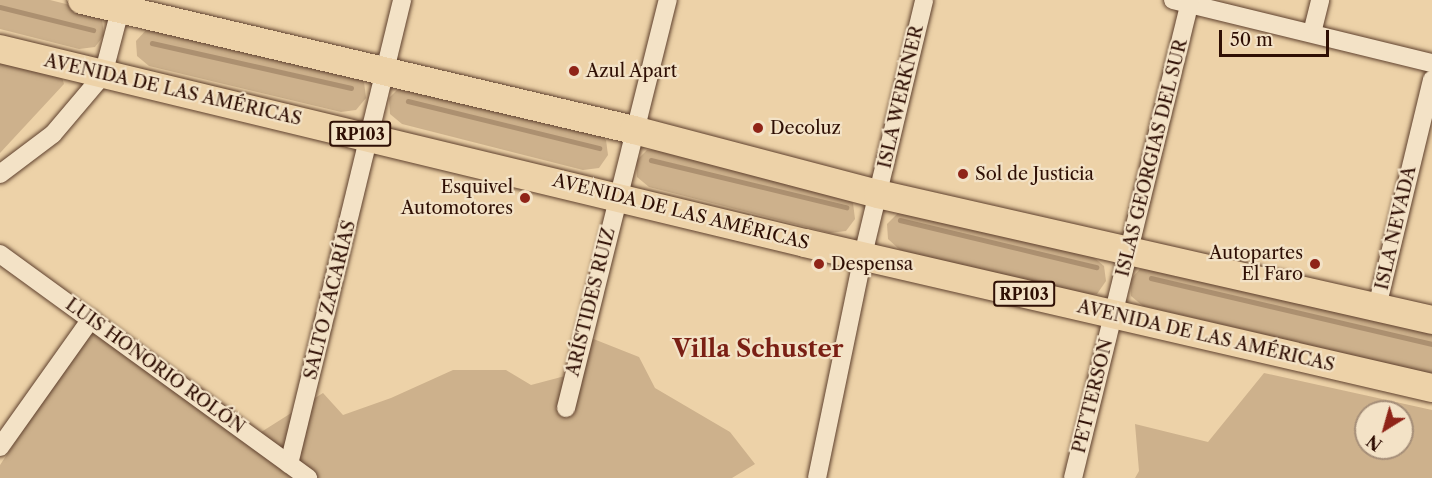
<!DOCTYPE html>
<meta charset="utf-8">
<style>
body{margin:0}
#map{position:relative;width:1432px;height:478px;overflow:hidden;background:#edd2a8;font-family:"Libre Caslon Text",serif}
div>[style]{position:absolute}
.green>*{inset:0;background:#cdb18c}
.stream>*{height:4.5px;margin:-2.25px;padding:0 2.25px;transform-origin:2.25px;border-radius:2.25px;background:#ac9070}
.roads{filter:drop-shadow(0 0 2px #5e402d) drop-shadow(0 0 2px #5e402d)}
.minor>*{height:18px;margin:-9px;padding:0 9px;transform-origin:9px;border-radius:9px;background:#f3e2c6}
.primary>*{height:28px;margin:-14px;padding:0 14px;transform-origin:14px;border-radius:14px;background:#edd2a8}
.dots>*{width:16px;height:16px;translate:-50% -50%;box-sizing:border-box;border:3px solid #f3e2c6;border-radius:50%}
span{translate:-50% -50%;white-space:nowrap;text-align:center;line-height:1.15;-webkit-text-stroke:4.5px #f3e2c6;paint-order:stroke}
.shield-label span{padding:2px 4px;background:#f3e2c6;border:2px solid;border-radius:4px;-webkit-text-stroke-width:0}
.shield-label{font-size:16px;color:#2f0f04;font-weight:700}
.poi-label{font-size:18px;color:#2f0f04}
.left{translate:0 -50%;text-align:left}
.right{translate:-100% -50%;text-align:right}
.street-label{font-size:18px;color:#2f0f04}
.district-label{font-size:24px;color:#7a1f14;font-weight:700}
.north{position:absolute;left:1354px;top:400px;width:60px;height:60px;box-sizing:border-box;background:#f3e2c6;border:2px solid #a58e78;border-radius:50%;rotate:217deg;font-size:16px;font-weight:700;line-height:24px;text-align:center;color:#2f0f04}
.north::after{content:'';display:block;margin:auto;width:21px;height:27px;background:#8f2418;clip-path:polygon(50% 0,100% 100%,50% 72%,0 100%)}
.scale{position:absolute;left:1219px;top:30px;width:110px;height:27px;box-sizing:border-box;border:3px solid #2f0f04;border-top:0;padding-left:8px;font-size:18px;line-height:21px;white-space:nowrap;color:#2f0f04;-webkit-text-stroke:4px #f3e2c6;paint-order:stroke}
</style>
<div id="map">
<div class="green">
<div style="clip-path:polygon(0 0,50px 0,90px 10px,102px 19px,104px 35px,95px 47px,79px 49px,0 29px)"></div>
<div style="clip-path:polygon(147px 29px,351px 72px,364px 82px,366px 98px,356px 110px,341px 112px,149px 66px,137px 56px,136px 41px)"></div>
<div style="clip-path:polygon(0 59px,61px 74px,64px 84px,0 153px)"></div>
<div style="clip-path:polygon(400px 87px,594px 130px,606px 140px,608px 155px,599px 168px,583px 170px,402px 124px,390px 114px,389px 98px)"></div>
<div style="clip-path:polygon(662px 149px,841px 193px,853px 203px,855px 219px,846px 231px,830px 233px,649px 187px,637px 177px,636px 161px,647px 150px)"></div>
<div style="clip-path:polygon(898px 213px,1092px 256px,1104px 266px,1106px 281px,1097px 294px,1081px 296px,900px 250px,888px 239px,887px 224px)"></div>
<div style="clip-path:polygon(1155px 267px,1432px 332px,1432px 374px,1143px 306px,1131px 296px,1130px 280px,1140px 269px)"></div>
<div style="clip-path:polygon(94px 323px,258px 434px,323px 393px,343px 415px,391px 398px,453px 370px,506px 370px,531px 385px,565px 376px,591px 338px,639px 357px,655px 388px,730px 432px,755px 464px,732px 478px,0 478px,0 465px)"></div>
<div style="clip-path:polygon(evenodd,1264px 373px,1432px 410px,1432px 478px,1135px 478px,1139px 471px,1135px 424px,1208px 442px,1264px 373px,1366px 412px,1402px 412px,1402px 448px,1366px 448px,1366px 412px)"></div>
</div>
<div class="stream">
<div style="left:0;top:7px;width:96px;rotate:13.9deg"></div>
<div style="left:152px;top:43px;width:204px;rotate:12.7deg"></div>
<div style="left:408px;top:101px;width:197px;rotate:13.8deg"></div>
<div style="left:651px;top:160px;width:201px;rotate:13.6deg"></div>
<div style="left:900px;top:220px;width:202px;rotate:13.5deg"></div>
<div style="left:1151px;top:278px;width:289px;rotate:13.2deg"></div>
</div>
<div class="roads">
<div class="minor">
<div style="left:1173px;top:0;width:267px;rotate:13.7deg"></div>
<div style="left:1312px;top:33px;width:34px;rotate:-76deg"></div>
<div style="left:0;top:174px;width:66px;rotate:-37deg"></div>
<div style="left:53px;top:134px;width:77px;rotate:-49.7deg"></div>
<div style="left:103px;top:75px;width:67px;rotate:-75.3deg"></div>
<div style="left:0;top:254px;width:381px;rotate:36deg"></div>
<div style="left:1377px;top:307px;width:234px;rotate:-76.4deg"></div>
<div style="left:566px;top:408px;width:421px;rotate:-76deg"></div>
<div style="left:0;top:447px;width:157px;rotate:-54.6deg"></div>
<div style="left:289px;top:464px;width:478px;rotate:-76.3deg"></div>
<div style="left:817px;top:478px;width:228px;rotate:-78.3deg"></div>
<div style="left:863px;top:255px;width:262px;rotate:-76.5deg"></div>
<div style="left:1073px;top:478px;width:492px;rotate:-76.2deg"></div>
</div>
<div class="primary">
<div style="left:82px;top:0;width:567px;rotate:13.25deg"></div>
<div style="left:634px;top:130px;width:252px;rotate:14.7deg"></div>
<div style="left:878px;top:194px;width:568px;rotate:12.81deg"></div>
<div style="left:0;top:49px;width:828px;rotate:13.55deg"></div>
<div style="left:805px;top:243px;width:644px;rotate:13.02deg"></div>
</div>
</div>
<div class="dots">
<div style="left:574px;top:71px;background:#8f2418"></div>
<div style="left:758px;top:128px;background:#8f2418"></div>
<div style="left:963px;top:174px;background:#8f2418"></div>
<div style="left:525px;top:198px;background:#8f2418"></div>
<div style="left:819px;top:264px;background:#8f2418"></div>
<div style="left:1315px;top:264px;background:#8f2418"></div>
</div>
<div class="shield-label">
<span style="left:360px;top:134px">RP103</span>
<span style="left:1024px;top:294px">RP103</span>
</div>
<div class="poi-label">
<span class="left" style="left:586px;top:71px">Azul Apart</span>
<span class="left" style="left:770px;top:128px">Decoluz</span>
<span class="left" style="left:975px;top:174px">Sol de Justicia</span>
<span class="right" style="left:513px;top:198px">Esquivel<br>Automotores</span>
<span class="right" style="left:1303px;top:264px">Autopartes<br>El Faro</span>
<span class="left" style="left:831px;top:264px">Despensa</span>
</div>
<div class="street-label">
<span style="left:173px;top:90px;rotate:13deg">AVENIDA DE LAS AMÉRICAS</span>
<span style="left:901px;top:97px;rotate:-77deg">ISLA WERKNER</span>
<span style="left:1152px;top:158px;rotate:-76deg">ISLAS GEORGIAS DEL SUR</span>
<span style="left:681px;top:212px;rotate:14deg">AVENIDA DE LAS AMÉRICAS</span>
<span style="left:1396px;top:228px;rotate:-77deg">ISLA NEVADA</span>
<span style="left:330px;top:300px;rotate:-76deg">SALTO ZACARÍAS</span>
<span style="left:591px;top:302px;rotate:-76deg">ARÍSTIDES RUIZ</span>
<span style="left:1206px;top:336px;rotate:13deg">AVENIDA DE LAS AMÉRICAS</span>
<span style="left:155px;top:366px;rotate:36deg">LUIS HONORIO ROLÓN</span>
<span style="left:1093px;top:396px;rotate:-76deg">PETTERSON</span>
</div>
<div class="district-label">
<span style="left:758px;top:349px">Villa Schuster</span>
</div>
<div class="north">N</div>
<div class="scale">50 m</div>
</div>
